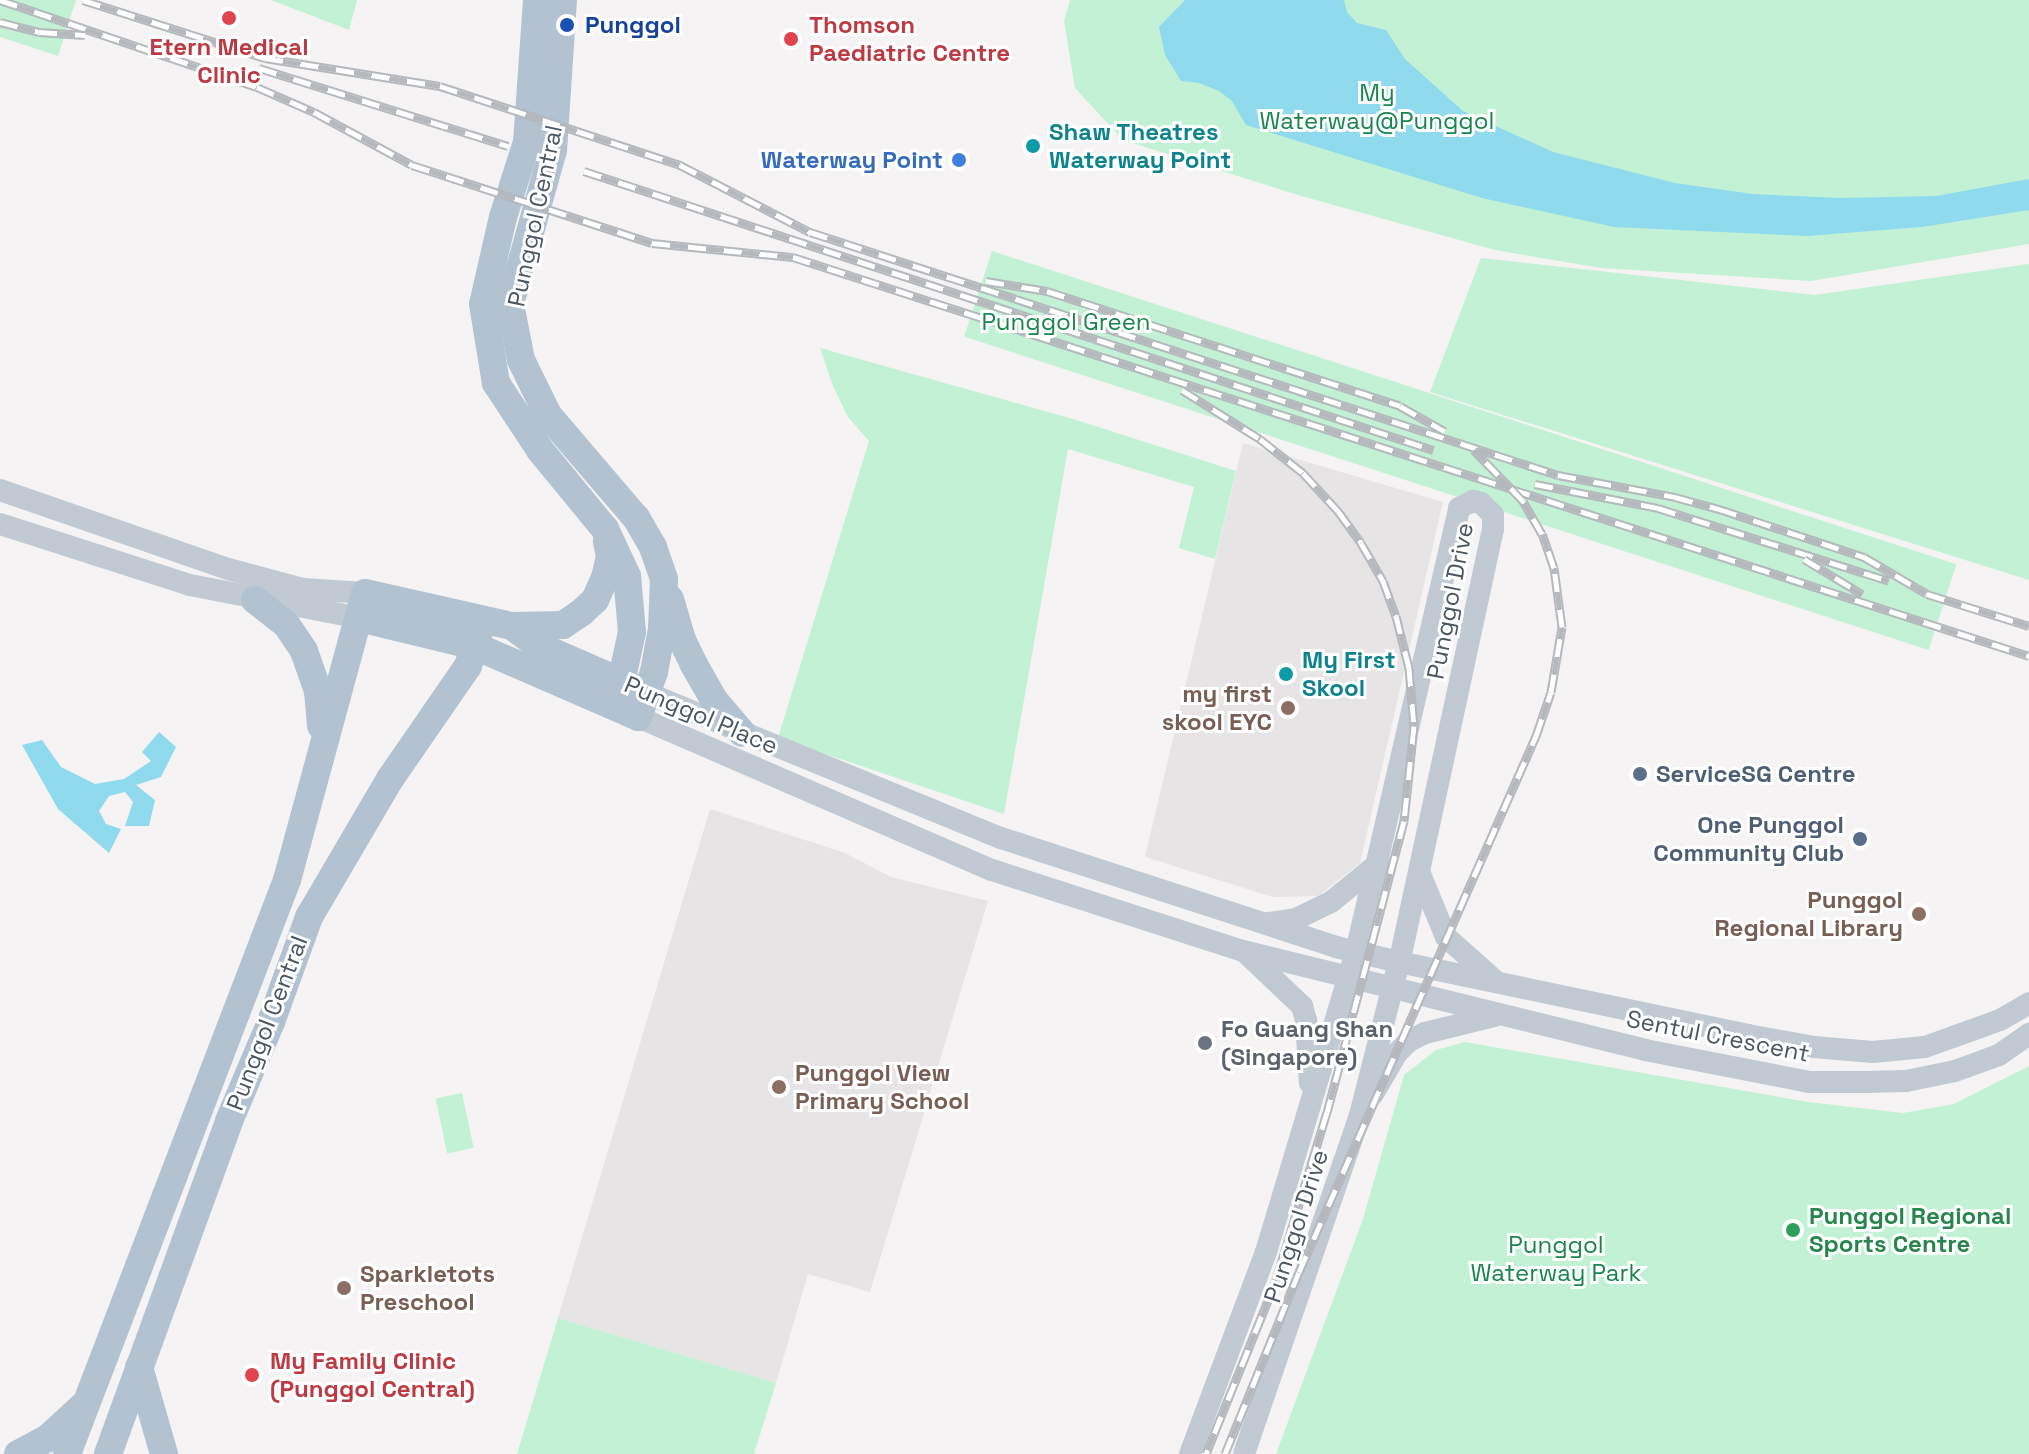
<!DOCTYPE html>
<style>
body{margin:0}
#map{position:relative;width:2029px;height:1454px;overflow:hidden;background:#f5f3f3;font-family:"Space Grotesk",sans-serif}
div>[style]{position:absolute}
.education>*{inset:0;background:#e6e4e5}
.green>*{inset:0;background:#c3f1d5;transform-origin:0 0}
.water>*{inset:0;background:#90daee}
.minor>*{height:22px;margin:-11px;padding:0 11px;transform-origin:11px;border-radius:11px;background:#c1cad2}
.major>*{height:28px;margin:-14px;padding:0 14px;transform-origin:14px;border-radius:14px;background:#b3c2d1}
.rail>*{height:9px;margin-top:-4.5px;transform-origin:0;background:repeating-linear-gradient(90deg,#fff 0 18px,#b5b8bd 0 36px);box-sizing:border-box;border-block:2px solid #b5b8bd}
.dots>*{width:22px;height:22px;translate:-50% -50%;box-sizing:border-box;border:4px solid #fff;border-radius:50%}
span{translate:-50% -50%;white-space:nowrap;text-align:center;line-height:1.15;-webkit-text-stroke:6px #fff;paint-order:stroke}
.transit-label{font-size:24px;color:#164399;font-weight:700}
.left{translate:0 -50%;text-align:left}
.health-label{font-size:24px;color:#be3a42;font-weight:700}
.park-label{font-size:24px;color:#17864f}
.culture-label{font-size:24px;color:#0d838f;font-weight:700}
.shop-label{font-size:24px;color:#366cbe;font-weight:700}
.right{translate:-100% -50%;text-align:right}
.street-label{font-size:24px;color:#4a5661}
.education-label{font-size:24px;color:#785e54;font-weight:700}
.service-label{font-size:24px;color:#4e5e75;font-weight:700}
.worship-label{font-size:24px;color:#5b616d;font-weight:700}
.leisure-label{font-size:24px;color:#27864d;font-weight:700}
</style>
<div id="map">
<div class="education">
<div style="clip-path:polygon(1243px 443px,1443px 502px,1360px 863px,1318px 896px,1273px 897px,1145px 857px)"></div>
<div style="clip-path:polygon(710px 809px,845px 853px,891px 877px,988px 901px,870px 1292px,808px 1274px,776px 1383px,558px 1318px)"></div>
</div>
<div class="green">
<div style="clip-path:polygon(0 0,76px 0,58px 56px,0 37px)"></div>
<div style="clip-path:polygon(271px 0,357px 0,349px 30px)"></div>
<div style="clip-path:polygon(1070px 0,2029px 0,2029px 244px,1811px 281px,1601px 268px,1495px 250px,1298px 195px,1123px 140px,1075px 88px,1064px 21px)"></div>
<div style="left:992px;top:251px;width:1014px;height:90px;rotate:18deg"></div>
<div style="clip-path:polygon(1481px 258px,1815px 295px,2029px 264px,2029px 580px,1430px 392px)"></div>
<div style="clip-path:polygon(820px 348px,1073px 419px,1236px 471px,1215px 559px,1179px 548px,1194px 487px,1068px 449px,1004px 814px,778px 738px,869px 441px,848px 417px,833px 386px)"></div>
<div style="clip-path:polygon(1465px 1042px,1808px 1102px,1903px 1113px,1954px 1104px,2029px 1066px,2029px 1454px,1276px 1454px,1363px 1219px,1404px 1075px,1436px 1050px)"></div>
<div style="left:462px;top:1093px;width:56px;height:27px;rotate:78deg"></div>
<div style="clip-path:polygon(558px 1318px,776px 1383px,754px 1454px,517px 1454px)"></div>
</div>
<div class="water">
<div style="clip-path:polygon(1185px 0,1344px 0,1347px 12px,1357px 23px,1386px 30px,1405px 59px,1463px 111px,1553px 152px,1675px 183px,1753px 194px,1840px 198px,1936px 196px,2029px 179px,2029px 210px,1922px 227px,1807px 236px,1614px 227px,1482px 198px,1246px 125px,1232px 101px,1219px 91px,1199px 83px,1181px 81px,1165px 55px,1159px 27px)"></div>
<div style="clip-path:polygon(159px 732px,176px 747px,161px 777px,136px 785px,155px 800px,149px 826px,125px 826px,133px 802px,125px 792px,109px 796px,99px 811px,106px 824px,121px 829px,109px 853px,58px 809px,22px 745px,42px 740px,61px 767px,95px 784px,124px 779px,151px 761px,142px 752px)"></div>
</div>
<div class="minor">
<div style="left:0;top:490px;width:241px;rotate:19.1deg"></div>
<div style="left:228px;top:569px;width:78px;rotate:14.9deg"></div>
<div style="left:303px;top:589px;width:62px;rotate:3.7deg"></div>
<div style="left:0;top:524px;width:200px;rotate:17.8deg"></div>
<div style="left:190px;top:585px;width:172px;rotate:11deg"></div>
<div style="left:647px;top:693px;width:383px;rotate:22.3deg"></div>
<div style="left:1001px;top:838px;width:352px;rotate:18deg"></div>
<div style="left:1336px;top:947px;width:65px;rotate:13.4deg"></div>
<div style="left:1399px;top:962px;width:357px;rotate:11.8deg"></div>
<div style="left:1748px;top:1035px;width:67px;rotate:10.3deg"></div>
<div style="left:1814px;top:1047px;width:59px;rotate:4.8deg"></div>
<div style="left:1873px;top:1052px;width:52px;rotate:-5.5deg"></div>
<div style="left:1925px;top:1047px;width:80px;rotate:-19.8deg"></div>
<div style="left:2000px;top:1020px;width:34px;rotate:-30deg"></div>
<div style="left:638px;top:717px;width:386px;rotate:23.4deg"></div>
<div style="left:992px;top:870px;width:264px;rotate:17.9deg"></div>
<div style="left:1243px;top:951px;width:414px;rotate:13.8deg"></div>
<div style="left:1645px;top:1050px;width:167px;rotate:11deg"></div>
<div style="left:1809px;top:1082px;width:57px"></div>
<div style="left:1866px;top:1082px;width:40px;rotate:-1.4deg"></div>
<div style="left:1906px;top:1081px;width:50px;rotate:-11.5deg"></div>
<div style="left:1955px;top:1071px;width:47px;rotate:-20deg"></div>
<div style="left:1999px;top:1055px;width:37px;rotate:-35deg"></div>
<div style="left:1420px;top:874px;width:68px;rotate:67.6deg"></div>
<div style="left:1446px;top:937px;width:62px;rotate:41.7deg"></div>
<div style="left:1269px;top:923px;width:27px;rotate:-8deg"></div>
<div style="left:1296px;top:919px;width:39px;rotate:-26deg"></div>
<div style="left:1331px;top:902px;width:62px;rotate:-39.1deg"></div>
<div style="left:1247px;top:954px;width:76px;rotate:43.4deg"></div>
<div style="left:1302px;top:1006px;width:15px;rotate:74deg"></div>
<div style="left:1306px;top:1020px;width:63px;rotate:86.4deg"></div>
<div style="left:1373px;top:1094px;width:48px;rotate:-59.7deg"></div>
<div style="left:1397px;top:1053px;width:17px;rotate:-45deg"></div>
<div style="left:1409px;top:1041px;width:18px;rotate:-27deg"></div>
<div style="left:1425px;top:1033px;width:71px;rotate:-13.8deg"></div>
<div style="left:1190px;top:1454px;width:216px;rotate:-69.4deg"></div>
<div style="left:1266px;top:1252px;width:313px;rotate:-73.3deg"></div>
<div style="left:1356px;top:952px;width:456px;rotate:-76.9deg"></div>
<div style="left:1459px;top:508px;width:16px;rotate:-27deg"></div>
<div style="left:1473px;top:501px;width:8px;rotate:14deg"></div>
<div style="left:1481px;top:503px;width:17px;rotate:45deg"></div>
<div style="left:1493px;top:515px;width:14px;rotate:90deg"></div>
<div style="left:1493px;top:529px;width:443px;rotate:102.2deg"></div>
<div style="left:1399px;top:962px;width:158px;rotate:104.3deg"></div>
<div style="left:1360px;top:1115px;width:358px;rotate:108.9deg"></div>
</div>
<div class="major">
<div style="left:537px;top:0;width:142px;rotate:94deg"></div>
<div style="left:527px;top:142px;width:79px;rotate:107.7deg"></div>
<div style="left:503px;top:217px;width:89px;rotate:102.9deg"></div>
<div style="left:483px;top:304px;width:80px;rotate:80.7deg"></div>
<div style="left:496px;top:383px;width:80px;rotate:56.7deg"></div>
<div style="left:540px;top:450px;width:102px;rotate:50.6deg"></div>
<div style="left:605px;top:529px;width:52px;rotate:64.9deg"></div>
<div style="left:627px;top:576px;width:56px;rotate:84.9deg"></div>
<div style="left:632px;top:632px;width:66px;rotate:102.3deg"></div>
<div style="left:670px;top:599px;width:43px;rotate:73.7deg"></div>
<div style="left:682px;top:640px;width:25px;rotate:64deg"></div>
<div style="left:693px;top:663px;width:43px;rotate:60.4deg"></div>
<div style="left:714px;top:700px;width:43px;rotate:49.7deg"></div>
<div style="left:255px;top:600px;width:39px;rotate:38deg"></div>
<div style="left:286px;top:624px;width:32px;rotate:56deg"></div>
<div style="left:304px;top:651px;width:42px;rotate:70.7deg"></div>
<div style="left:318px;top:691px;width:35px;rotate:85deg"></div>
<div style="left:359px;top:618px;width:119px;rotate:13.6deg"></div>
<div style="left:475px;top:646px;width:178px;rotate:23.5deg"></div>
<div style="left:638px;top:717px;width:48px;rotate:-70.4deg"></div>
<div style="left:654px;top:672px;width:44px;rotate:-79.5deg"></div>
<div style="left:662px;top:629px;width:50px;rotate:-87.7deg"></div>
<div style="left:664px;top:579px;width:34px;rotate:-109deg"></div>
<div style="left:653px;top:547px;width:34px;rotate:-120deg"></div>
<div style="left:636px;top:518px;width:135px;rotate:-130.5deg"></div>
<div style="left:548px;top:415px;width:61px;rotate:-116.1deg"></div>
<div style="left:521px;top:360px;width:57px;rotate:-101.1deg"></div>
<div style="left:510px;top:304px;width:160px;rotate:-74.4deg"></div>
<div style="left:553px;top:150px;width:150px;rotate:-86.2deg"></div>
<div style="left:512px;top:626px;width:51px;rotate:-1.1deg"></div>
<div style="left:563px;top:625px;width:23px;rotate:-34deg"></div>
<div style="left:582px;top:612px;width:18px;rotate:-43deg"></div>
<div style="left:595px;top:600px;width:24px;rotate:-66deg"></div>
<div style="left:605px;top:578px;width:22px;rotate:-77deg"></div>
<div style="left:610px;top:557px;width:16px;rotate:-101deg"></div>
<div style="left:139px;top:1367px;width:91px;rotate:74deg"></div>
<div style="left:18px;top:1454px;width:34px;rotate:-28deg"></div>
<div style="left:48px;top:1438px;width:49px;rotate:-42.5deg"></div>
<div style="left:67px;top:1454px;width:615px;rotate:-69.03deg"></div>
<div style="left:287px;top:880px;width:297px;rotate:-74.8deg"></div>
<div style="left:365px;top:593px;width:151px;rotate:12.7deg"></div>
<div style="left:512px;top:626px;width:31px;rotate:37deg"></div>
<div style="left:537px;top:645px;width:120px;rotate:23.6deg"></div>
<div style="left:108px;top:1454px;width:354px;rotate:-70deg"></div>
<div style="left:229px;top:1121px;width:108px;rotate:-67deg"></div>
<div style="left:271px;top:1022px;width:112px;rotate:-70.1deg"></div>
<div style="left:309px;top:917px;width:160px;rotate:-59.6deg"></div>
<div style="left:390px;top:779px;width:137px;rotate:-55.4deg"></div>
<div style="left:468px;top:666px;width:39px;rotate:-72deg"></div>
</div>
<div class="rail">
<div style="left:0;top:0;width:271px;rotate:18.7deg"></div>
<div style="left:257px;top:87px;width:62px;rotate:23.7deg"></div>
<div style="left:314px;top:112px;width:111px;rotate:28.4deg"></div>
<div style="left:412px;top:165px;width:252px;rotate:18deg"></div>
<div style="left:652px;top:243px;width:142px;rotate:5.7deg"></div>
<div style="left:793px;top:257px;width:1299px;rotate:17.89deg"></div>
<div style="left:83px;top:0;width:191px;rotate:17.7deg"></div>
<div style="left:265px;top:58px;width:177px;rotate:9.1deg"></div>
<div style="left:440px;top:86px;width:253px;rotate:18.2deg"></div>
<div style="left:680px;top:165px;width:146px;rotate:27.3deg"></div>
<div style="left:810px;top:232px;width:786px;rotate:18deg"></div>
<div style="left:1558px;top:475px;width:119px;rotate:10.6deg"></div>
<div style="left:1675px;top:497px;width:46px;rotate:15.3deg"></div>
<div style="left:1719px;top:509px;width:153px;rotate:18.3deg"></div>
<div style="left:1864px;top:557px;width:73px;rotate:30.4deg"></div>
<div style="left:1927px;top:594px;width:107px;rotate:17.4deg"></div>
<div style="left:0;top:22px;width:40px;rotate:14.4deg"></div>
<div style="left:39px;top:32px;width:46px;rotate:3.7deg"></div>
<div style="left:259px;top:68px;width:261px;rotate:17.4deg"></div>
<div style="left:584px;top:171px;width:894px;rotate:18.19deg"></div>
<div style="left:986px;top:281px;width:62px;rotate:9.3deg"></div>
<div style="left:1047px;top:291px;width:371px;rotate:18deg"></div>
<div style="left:1400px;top:406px;width:51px;rotate:29.6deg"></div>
<div style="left:1182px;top:390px;width:92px;rotate:32.1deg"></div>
<div style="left:1260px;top:439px;width:55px;rotate:38.3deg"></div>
<div style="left:1303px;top:473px;width:52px;rotate:47.4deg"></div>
<div style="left:1338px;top:511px;width:39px;rotate:54deg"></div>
<div style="left:1361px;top:543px;width:44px;rotate:59.9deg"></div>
<div style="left:1383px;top:581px;width:37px;rotate:70deg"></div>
<div style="left:1396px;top:616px;width:54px;rotate:76deg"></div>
<div style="left:1409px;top:668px;width:58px;rotate:85.1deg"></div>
<div style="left:1414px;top:726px;width:96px;rotate:96deg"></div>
<div style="left:1404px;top:821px;width:301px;rotate:104.8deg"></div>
<div style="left:1327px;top:1112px;width:179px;rotate:106.9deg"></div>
<div style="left:1275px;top:1283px;width:184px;rotate:112deg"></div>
<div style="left:1535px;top:484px;width:125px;rotate:11deg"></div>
<div style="left:1658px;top:508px;width:242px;rotate:17.5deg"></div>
<div style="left:1804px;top:559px;width:68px;rotate:31.1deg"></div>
<div style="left:1225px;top:1454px;width:196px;rotate:-67.9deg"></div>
<div style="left:1299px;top:1272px;width:586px;rotate:-66.15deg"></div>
<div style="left:1536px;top:736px;width:46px;rotate:-71.2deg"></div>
<div style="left:1551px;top:692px;width:66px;rotate:-80.4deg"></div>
<div style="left:1562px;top:627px;width:60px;rotate:-97.7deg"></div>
<div style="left:1554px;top:568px;width:36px;rotate:-109deg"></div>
<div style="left:1542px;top:534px;width:38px;rotate:-120deg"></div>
<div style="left:1523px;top:501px;width:71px;rotate:-133.9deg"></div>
</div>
<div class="dots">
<div style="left:229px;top:18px;background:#e0444e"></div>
<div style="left:567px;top:25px;background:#1a4fb4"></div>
<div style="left:791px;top:39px;background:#e0444e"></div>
<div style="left:1033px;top:146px;background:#0f9aa8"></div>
<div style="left:959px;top:160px;background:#3f7fe0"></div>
<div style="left:1286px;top:674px;background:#0f9aa8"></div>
<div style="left:1288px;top:708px;background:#8d6e63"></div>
<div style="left:1640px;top:774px;background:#5c6f8a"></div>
<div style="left:1860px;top:839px;background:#5c6f8a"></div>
<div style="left:1919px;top:914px;background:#8d6e63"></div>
<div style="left:1205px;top:1043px;background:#6b7280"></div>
<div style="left:779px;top:1087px;background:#8d6e63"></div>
<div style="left:1793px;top:1230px;background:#2e9e5b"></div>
<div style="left:344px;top:1288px;background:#8d6e63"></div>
<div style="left:252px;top:1375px;background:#e0444e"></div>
</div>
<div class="transit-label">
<span class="left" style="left:585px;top:25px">Punggol</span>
</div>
<div class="health-label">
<span class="left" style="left:809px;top:39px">Thomson<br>Paediatric Centre</span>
<span style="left:229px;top:61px">Etern Medical<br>Clinic</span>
<span class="left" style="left:270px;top:1375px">My Family Clinic<br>(Punggol Central)</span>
</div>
<div class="park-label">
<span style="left:1377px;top:107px">My<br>Waterway@Punggol</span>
<span style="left:1066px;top:322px">Punggol Green</span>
<span style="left:1556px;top:1259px">Punggol<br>Waterway Park</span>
</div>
<div class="culture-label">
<span class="left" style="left:1049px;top:146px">Shaw Theatres<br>Waterway Point</span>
<span class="left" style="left:1302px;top:674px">My First<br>Skool</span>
</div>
<div class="shop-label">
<span class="right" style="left:943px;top:160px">Waterway Point</span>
</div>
<div class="street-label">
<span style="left:535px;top:216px;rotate:-78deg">Punggol Central</span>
<span style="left:1450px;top:601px;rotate:-79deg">Punggol Drive</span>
<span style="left:701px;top:715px;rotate:23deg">Punggol Place</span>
<span style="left:267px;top:1023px;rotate:-69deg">Punggol Central</span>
<span style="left:1718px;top:1036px;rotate:11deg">Sentul Crescent</span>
<span style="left:1296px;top:1226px;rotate:-72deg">Punggol Drive</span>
</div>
<div class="education-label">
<span class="right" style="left:1272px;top:708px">my first<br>skool EYC</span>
<span class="right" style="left:1903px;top:914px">Punggol<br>Regional Library</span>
<span class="left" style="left:795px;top:1087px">Punggol View<br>Primary School</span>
<span class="left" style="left:360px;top:1288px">Sparkletots<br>Preschool</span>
</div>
<div class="service-label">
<span class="left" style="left:1656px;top:774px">ServiceSG Centre</span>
<span class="right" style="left:1844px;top:839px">One Punggol<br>Community Club</span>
</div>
<div class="worship-label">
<span class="left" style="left:1221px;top:1043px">Fo Guang Shan<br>(Singapore)</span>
</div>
<div class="leisure-label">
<span class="left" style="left:1809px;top:1230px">Punggol Regional<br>Sports Centre</span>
</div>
</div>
